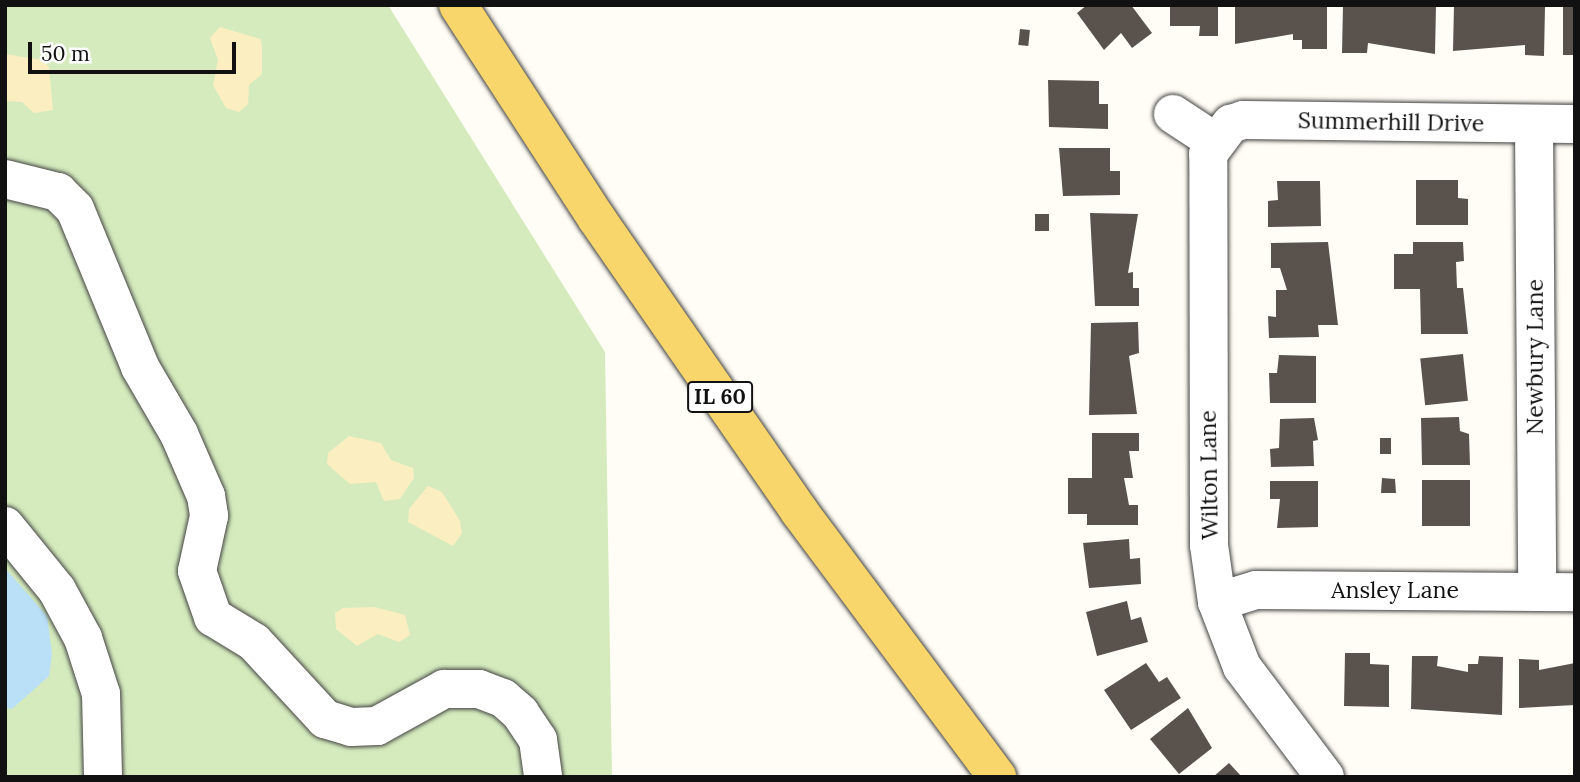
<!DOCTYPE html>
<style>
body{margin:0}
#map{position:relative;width:1580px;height:782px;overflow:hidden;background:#fffdf5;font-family:Lora,serif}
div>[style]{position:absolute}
.green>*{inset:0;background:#d5ebbd}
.sand>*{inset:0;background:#fbeec1}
.water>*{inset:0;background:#b9e0f7}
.building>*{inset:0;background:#5a524d;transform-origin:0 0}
.roads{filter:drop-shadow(0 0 2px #444) drop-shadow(0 0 2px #444)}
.minor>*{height:38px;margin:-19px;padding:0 19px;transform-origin:19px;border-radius:19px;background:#fff}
.major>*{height:38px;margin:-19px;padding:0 19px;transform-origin:19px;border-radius:19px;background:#f9d66b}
span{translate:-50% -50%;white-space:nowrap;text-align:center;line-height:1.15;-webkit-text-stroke:7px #fff;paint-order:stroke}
.shield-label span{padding:2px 5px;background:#fff;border:2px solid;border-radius:5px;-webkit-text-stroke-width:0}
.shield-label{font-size:21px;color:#111;font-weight:700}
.street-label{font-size:23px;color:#111}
.frame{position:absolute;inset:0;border:7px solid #111;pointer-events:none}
.scale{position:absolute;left:28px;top:42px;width:208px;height:32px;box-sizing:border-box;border:4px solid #111;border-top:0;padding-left:9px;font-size:21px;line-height:24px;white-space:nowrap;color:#111;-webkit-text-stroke:5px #fff;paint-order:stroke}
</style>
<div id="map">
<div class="green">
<div style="clip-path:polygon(5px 5px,388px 5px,605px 352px,612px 777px,5px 777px)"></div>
</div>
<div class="sand">
<div style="clip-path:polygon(220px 27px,260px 39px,262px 45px,262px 74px,249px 85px,248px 104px,239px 112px,226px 108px,213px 85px,218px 60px,210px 38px)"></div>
<div style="clip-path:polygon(5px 54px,42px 60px,49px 67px,53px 110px,34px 113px,22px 102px,5px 101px)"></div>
<div style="clip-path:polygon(349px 436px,381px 443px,391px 460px,413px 468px,414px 478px,400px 499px,384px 501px,376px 482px,350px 484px,327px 464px,328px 453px)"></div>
<div style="clip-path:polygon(428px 486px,442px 492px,460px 521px,462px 533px,453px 546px,408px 522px,409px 509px)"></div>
<div style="clip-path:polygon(375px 607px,405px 615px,410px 635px,399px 642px,378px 634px,357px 646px,336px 629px,335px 613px,343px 608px)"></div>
</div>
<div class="water">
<div style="clip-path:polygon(5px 568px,47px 616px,52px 654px,49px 676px,12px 709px,5px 708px)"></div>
</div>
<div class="building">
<div style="clip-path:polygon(1087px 5px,1131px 5px,1152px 33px,1132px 48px,1121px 33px,1104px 50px,1077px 13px)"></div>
<div style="clip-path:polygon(1170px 5px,1218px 5px,1218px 36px,1199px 36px,1200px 26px,1170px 26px)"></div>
<div style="clip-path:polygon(1235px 5px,1327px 5px,1327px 49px,1302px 49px,1302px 40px,1293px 40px,1293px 34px,1235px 44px)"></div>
<div style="clip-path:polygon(1343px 5px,1436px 6px,1435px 54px,1368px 43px,1367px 53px,1342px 53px)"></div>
<div style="clip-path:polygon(1454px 5px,1545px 7px,1544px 56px,1525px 55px,1525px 45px,1453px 51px)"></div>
<div style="left:1563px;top:7px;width:12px;height:48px"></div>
<div style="left:1020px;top:29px;width:10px;height:16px;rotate:6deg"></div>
<div style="clip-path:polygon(1048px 80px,1099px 81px,1099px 104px,1108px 104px,1108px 129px,1049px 127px)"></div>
<div style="clip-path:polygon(1059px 148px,1110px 148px,1110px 171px,1120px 171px,1120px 195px,1063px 196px)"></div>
<div style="clip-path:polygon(1416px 180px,1458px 180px,1458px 198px,1468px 199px,1468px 225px,1416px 225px)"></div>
<div style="clip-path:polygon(1277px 181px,1320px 181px,1321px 226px,1268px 227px,1268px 201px,1278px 200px)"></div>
<div style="clip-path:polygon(1090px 213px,1138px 214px,1128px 273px,1133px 272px,1133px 288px,1139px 288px,1139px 306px,1095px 306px)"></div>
<div style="left:1035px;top:214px;width:14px;height:17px"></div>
<div style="clip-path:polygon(1328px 242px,1338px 325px,1318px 325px,1319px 337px,1269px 338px,1268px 316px,1276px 317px,1276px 290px,1287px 290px,1280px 268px,1271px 268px,1271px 243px)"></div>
<div style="clip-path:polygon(1413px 242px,1463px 242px,1464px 261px,1456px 262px,1457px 288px,1463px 288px,1468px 334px,1421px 334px,1420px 289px,1394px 289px,1394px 254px,1413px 254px)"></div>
<div style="clip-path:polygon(1138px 322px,1139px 353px,1129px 356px,1137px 414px,1089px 415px,1091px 323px)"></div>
<div style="left:1463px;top:354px;width:47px;height:43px;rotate:84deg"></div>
<div style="clip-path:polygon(1279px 355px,1316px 356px,1316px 403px,1270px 403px,1269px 373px,1277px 373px)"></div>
<div style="clip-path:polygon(1459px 417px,1460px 431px,1469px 434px,1470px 465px,1422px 465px,1421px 418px)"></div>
<div style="clip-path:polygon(1314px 418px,1318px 440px,1313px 441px,1314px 466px,1271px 467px,1270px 449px,1279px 448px,1280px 419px)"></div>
<div style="clip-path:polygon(1092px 433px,1139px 433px,1139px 451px,1129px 451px,1133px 478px,1124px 478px,1129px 505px,1138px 505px,1138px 525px,1087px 525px,1087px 514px,1068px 514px,1068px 478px,1092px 478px)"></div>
<div style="left:1391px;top:438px;width:16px;height:11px;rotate:90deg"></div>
<div style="clip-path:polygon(1382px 478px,1395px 479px,1396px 493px,1381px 493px)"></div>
<div style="left:1422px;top:480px;width:48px;height:46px"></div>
<div style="clip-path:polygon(1270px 481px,1318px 481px,1318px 527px,1277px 528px,1280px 499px,1270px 499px)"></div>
<div style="clip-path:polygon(1129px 539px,1130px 559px,1140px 558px,1141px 584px,1089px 588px,1083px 543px)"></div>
<div style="clip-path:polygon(1127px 601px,1131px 620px,1141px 617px,1148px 642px,1097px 656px,1086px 612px)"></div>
<div style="clip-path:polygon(1345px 653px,1370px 653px,1370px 664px,1389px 665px,1389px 707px,1344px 706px)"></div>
<div style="clip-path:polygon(1412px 656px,1438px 656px,1437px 666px,1468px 672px,1468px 664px,1478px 664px,1479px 656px,1503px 657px,1502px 715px,1411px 709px)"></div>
<div style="clip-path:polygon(1519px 659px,1539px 660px,1539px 670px,1575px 663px,1575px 705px,1519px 708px)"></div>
<div style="clip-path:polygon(1146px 663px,1159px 682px,1167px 677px,1181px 698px,1131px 730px,1104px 690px)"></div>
<div style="clip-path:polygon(1188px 708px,1212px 748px,1179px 774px,1150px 739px)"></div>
<div style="clip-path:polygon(1229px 763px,1242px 777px,1213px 777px)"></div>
</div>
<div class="roads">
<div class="minor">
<div style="left:1173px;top:114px;width:49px;rotate:33.4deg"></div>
<div style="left:1534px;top:124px;width:465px;rotate:89.6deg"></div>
<div style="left:5px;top:179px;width:55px;rotate:13.8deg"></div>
<div style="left:58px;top:192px;width:24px;rotate:45deg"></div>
<div style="left:75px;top:209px;width:171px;rotate:67.6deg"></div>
<div style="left:140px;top:367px;width:78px;rotate:59.8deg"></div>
<div style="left:179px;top:434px;width:68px;rotate:66.5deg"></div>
<div style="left:206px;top:496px;width:20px;rotate:81deg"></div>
<div style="left:209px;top:516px;width:56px;rotate:102.3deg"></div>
<div style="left:197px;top:571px;width:49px;rotate:70.8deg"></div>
<div style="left:213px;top:617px;width:48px;rotate:31.4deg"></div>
<div style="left:254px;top:642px;width:105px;rotate:47.3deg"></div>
<div style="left:325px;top:719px;width:27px;rotate:17deg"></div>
<div style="left:351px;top:727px;width:26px;rotate:-2deg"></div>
<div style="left:377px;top:726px;width:77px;rotate:-28.9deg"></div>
<div style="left:444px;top:689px;width:35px"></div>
<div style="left:479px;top:689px;width:26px;rotate:21deg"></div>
<div style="left:503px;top:698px;width:23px;rotate:41deg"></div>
<div style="left:520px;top:713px;width:32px;rotate:56deg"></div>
<div style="left:538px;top:740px;width:37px;rotate:82deg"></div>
<div style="left:5px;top:526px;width:82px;rotate:50.9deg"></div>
<div style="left:57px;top:590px;width:55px;rotate:61.6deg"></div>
<div style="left:83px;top:638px;width:59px;rotate:72.2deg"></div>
<div style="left:101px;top:694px;width:83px;rotate:88.6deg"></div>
<div style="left:1217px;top:602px;width:41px;rotate:-17.1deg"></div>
<div style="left:1256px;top:590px;width:319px;rotate:0.4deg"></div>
<div style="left:1325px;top:777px;width:138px;rotate:-127deg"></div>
<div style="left:1242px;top:667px;width:70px;rotate:-111deg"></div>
<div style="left:1217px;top:602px;width:58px;rotate:-98deg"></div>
<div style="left:1209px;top:545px;width:391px;rotate:-90.1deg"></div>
<div style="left:1208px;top:154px;width:38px;rotate:-53deg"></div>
<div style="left:1231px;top:124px;width:13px;rotate:-18deg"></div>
<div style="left:1243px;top:120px;width:332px;rotate:0.7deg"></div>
</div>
<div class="major">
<div style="left:458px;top:5px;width:255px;rotate:57deg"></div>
<div style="left:597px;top:219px;width:355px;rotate:55.3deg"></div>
<div style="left:799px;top:511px;width:332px;rotate:53.3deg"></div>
</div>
</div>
<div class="shield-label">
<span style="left:720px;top:397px">IL 60</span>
</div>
<div class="street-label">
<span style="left:1391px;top:122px;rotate:1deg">Summerhill Drive</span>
<span style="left:1535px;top:357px;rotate:-90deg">Newbury Lane</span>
<span style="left:1209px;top:475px;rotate:-91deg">Wilton Lane</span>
<span style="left:1395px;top:590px">Ansley Lane</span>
</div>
<div class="frame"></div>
<div class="scale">50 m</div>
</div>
